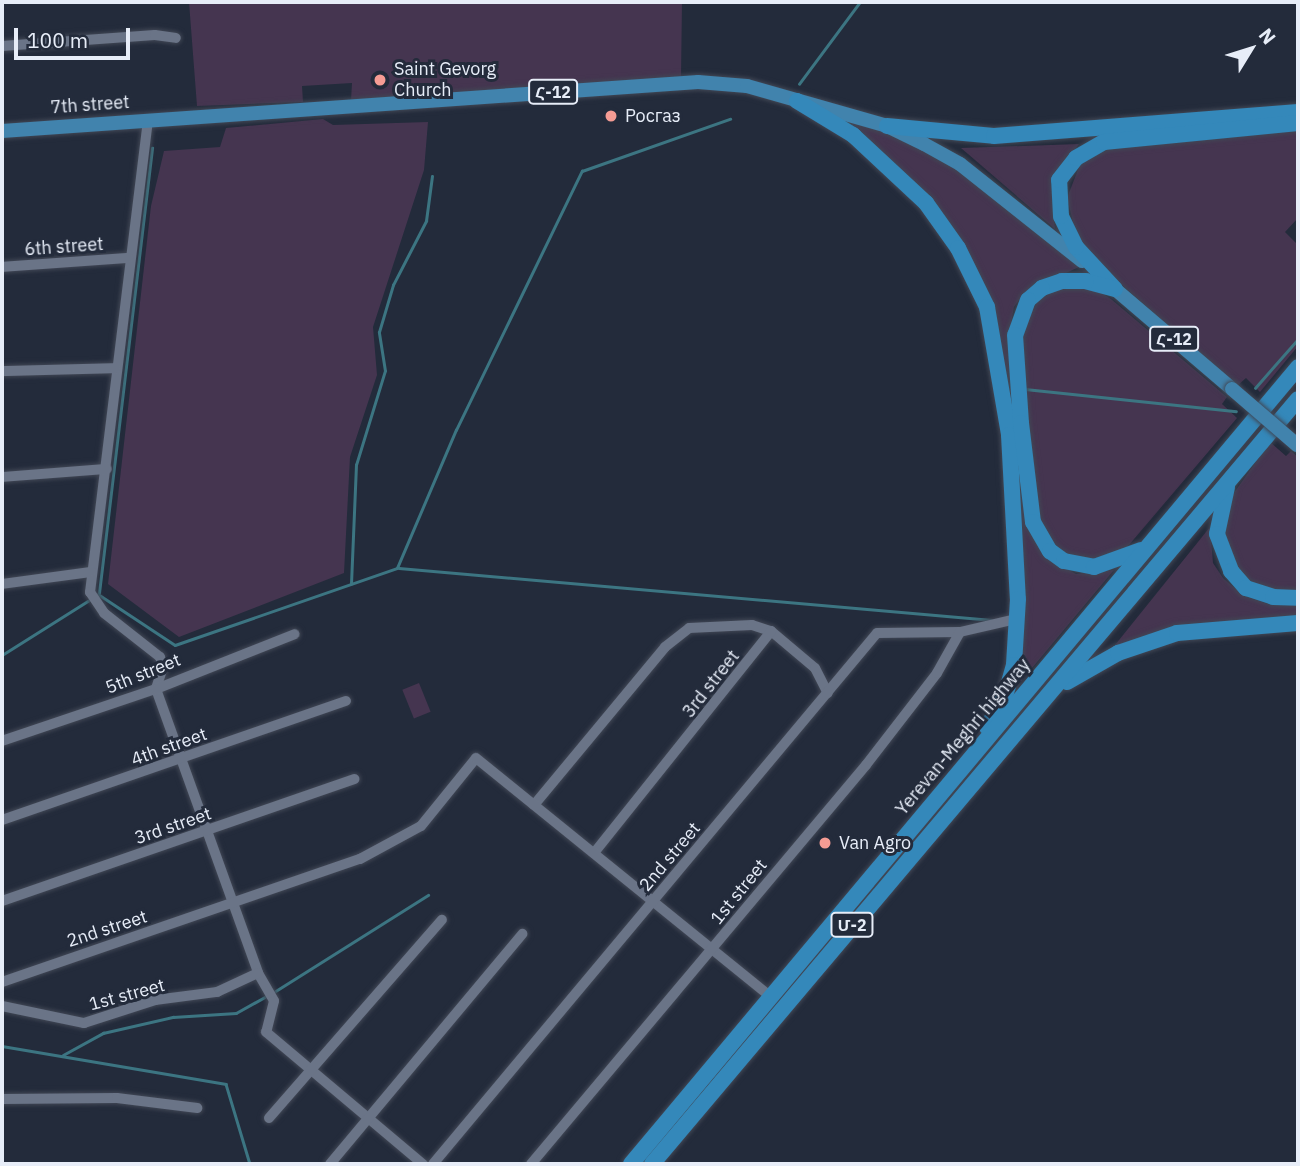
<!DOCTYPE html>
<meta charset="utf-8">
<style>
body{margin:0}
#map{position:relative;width:1300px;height:1166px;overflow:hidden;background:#232b3b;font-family:"IBM Plex Sans","Noto Sans Armenian",sans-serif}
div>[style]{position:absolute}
.green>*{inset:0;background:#453550;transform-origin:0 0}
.stream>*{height:2.5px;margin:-1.25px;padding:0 1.25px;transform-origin:1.25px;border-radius:1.25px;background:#3c7582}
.roads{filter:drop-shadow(0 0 2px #414755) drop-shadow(0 0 2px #414755)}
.minor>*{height:10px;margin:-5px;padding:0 5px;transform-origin:5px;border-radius:5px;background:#6a7487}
.primary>*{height:14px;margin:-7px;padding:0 7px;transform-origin:7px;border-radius:7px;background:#4183ad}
.trunk>*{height:16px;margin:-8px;padding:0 8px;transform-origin:8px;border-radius:8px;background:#3488ba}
.bridges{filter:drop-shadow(0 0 2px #414755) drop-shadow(0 0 2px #414755)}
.primary-bridge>*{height:14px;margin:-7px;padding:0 7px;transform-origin:7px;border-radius:7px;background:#4183ad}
.dots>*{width:19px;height:19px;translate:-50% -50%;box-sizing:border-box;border:4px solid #232b3b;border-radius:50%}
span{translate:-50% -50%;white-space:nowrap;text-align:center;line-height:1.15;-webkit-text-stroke:6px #232b3b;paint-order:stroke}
.shield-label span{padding:2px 5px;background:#232b3b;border:2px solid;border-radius:5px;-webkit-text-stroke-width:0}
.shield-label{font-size:16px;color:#e7edf8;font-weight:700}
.poi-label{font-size:18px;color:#e7edf8}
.left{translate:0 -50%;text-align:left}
.street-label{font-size:18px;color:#e7edf8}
.frame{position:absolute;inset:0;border:4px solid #e7edf8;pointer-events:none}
.north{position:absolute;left:1216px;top:14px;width:70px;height:70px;-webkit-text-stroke:5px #232b3b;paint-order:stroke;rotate:52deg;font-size:19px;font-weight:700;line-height:28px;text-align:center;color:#e7edf8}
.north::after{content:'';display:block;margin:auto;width:24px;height:32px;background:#e7edf8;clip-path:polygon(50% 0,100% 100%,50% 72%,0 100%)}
.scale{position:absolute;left:14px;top:28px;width:116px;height:32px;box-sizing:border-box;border:4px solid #e7edf8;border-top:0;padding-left:9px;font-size:21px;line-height:24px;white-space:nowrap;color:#e7edf8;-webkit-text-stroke:5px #232b3b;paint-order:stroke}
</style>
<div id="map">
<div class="green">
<div style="clip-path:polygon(189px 2px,682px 2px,681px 78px,351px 100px,352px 83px,302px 86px,303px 102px,197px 106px)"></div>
<div style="clip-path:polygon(832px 115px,901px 135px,955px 164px,1079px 267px,1025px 292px,1014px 307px,1009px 335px,1016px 471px,1027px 522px,1044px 556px,1076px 574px,1114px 570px,1007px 698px,1016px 665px,1009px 436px,985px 303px,932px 205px,862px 132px)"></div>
<div style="clip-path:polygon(323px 119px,333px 125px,428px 122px,424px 170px,373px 327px,377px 375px,350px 457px,344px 573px,179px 637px,108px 584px,151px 206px,164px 151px,220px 147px,226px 128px)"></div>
<div style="clip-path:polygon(1298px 127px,1298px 218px,1285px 232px,1298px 245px,1298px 346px,1260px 392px,1246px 378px,1237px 386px,1105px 270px,1078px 242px,1067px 198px,1079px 167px,1093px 154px,1111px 147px)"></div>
<div style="clip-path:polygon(1079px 144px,1051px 180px,1055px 229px,961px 148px)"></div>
<div style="clip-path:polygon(1069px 286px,1095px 289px,1111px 299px,1227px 397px,1222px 404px,1237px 418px,1123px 552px,1095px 562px,1056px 551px,1038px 521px,1030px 474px,1021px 335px,1042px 291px)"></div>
<div style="clip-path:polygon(1270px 442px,1286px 456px,1291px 451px,1298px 457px,1298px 594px,1287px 595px,1246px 581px,1224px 546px,1226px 504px)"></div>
<div style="clip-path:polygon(1210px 527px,1213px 563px,1223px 578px,1244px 596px,1271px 605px,1298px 605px,1298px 617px,1156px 632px,1111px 650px)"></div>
<div style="left:419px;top:683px;width:31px;height:18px;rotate:68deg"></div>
</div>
<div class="stream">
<div style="left:799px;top:84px;width:102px;rotate:-53.4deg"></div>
<div style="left:1255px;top:388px;width:65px;rotate:-48.7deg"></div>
<div style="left:1025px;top:389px;width:212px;rotate:6deg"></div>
<div style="left:399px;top:568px;width:595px;rotate:5.01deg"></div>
<div style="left:351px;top:584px;width:119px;rotate:-87.6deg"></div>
<div style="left:356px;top:465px;width:98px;rotate:-72.9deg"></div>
<div style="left:385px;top:371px;width:39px;rotate:-99deg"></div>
<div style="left:379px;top:332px;width:49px;rotate:-73.4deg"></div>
<div style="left:393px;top:285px;width:72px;rotate:-62.7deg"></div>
<div style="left:426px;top:221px;width:45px;rotate:-82.4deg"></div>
<div style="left:99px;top:593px;width:448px;rotate:-83.2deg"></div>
<div style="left:98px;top:594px;width:92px;rotate:33.5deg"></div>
<div style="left:175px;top:645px;width:235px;rotate:-19.1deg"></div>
<div style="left:397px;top:568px;width:150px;rotate:-66.9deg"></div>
<div style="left:456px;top:430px;width:288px;rotate:-64.1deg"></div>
<div style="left:582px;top:171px;width:157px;rotate:-19.4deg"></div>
<div style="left:2px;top:655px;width:105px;rotate:-32.2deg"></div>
<div style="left:274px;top:992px;width:182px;rotate:-32.2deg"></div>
<div style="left:2px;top:1046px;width:227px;rotate:9.6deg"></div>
<div style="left:226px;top:1084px;width:84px;rotate:73.3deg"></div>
<div style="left:63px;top:1055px;width:46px;rotate:-28.8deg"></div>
<div style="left:103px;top:1033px;width:72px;rotate:-12.9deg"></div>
<div style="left:173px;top:1017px;width:63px;rotate:-3.6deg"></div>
<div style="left:236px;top:1013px;width:37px;rotate:-29deg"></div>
</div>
<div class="roads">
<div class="minor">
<div style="left:2px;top:46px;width:153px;rotate:-4.1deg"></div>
<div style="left:155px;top:35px;width:21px;rotate:8deg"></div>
<div style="left:148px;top:120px;width:476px;rotate:97deg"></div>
<div style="left:90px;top:592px;width:25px;rotate:56deg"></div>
<div style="left:104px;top:613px;width:71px;rotate:38.2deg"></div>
<div style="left:160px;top:657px;width:10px;rotate:73deg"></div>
<div style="left:163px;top:667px;width:23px;rotate:108deg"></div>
<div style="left:156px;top:689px;width:302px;rotate:70.2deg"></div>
<div style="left:258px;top:973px;width:32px;rotate:60deg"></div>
<div style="left:274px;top:1001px;width:32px;rotate:104deg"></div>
<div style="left:266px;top:1032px;width:205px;rotate:40.1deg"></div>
<div style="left:2px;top:267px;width:127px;rotate:-4.1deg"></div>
<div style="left:2px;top:371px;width:114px;rotate:-1.5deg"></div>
<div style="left:2px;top:477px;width:105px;rotate:-4.4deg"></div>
<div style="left:2px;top:584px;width:90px;rotate:-7.7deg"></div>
<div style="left:771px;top:631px;width:57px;rotate:40.1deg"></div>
<div style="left:815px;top:668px;width:28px;rotate:63deg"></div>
<div style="left:2px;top:741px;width:163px;rotate:-18.7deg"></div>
<div style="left:156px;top:689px;width:149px;rotate:-21.6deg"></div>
<div style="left:534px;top:805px;width:205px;rotate:-50.3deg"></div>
<div style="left:665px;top:647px;width:31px;rotate:-38deg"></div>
<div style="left:689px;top:628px;width:63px;rotate:-2.7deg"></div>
<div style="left:752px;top:625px;width:20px;rotate:18deg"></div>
<div style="left:2px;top:820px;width:364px;rotate:-19.1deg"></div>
<div style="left:594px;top:853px;width:284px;rotate:-51.4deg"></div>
<div style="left:2px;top:901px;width:373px;rotate:-19.1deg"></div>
<div style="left:2px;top:982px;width:379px;rotate:-19deg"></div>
<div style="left:360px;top:859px;width:69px;rotate:-28.4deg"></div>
<div style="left:421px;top:826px;width:87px;rotate:-51deg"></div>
<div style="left:476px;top:758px;width:378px;rotate:39deg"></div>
<div style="left:2px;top:1006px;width:84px;rotate:11.7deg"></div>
<div style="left:84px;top:1023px;width:75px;rotate:-17.9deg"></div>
<div style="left:155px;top:1000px;width:63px;rotate:-7.4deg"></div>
<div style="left:217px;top:992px;width:45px;rotate:-24.9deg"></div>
<div style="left:2px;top:1099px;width:115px;rotate:-0.5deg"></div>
<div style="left:117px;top:1098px;width:81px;rotate:7.1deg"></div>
<div style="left:269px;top:1118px;width:263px;rotate:-48.9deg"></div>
<div style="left:330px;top:1164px;width:300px;rotate:-50.1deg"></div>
<div style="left:433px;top:1164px;width:692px;rotate:-50.1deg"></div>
<div style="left:877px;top:633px;width:83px;rotate:-0.7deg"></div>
<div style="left:960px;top:632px;width:57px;rotate:-13.1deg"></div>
<div style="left:531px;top:1164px;width:521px;rotate:-49.98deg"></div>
<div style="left:866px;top:765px;width:116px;rotate:-52.3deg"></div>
<div style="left:937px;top:673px;width:47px;rotate:-60.7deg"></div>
</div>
<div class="primary">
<div style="left:2px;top:131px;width:698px;rotate:-4.03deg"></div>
<div style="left:698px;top:82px;width:49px;rotate:4.7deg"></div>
<div style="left:747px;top:86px;width:146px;rotate:15.9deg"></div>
<div style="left:887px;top:126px;width:41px;rotate:25.9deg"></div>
<div style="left:924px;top:144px;width:41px;rotate:29.1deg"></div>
<div style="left:960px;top:164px;width:156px;rotate:38.5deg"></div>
<div style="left:1108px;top:283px;width:163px;rotate:40.5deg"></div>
</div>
<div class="trunk">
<div style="left:797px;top:101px;width:66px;rotate:31.3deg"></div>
<div style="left:853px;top:135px;width:100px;rotate:43deg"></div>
<div style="left:926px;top:203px;width:55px;rotate:54.6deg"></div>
<div style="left:958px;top:248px;width:66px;rotate:63.8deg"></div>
<div style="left:987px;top:307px;width:130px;rotate:80.2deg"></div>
<div style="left:1009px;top:435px;width:164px;rotate:86.9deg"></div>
<div style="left:1018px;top:599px;width:66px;rotate:93.5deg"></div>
<div style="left:1014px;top:665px;width:32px;rotate:106deg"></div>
<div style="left:1005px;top:696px;width:36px;rotate:120deg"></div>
<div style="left:887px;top:126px;width:107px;rotate:5.3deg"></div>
<div style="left:994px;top:136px;width:305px;rotate:-4.5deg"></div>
<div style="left:1113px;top:287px;width:54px;rotate:-132.8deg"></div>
<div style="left:1076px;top:247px;width:34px;rotate:-116deg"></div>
<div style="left:1061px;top:216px;width:36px;rotate:-93deg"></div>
<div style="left:1059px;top:180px;width:28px;rotate:-52deg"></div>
<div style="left:1076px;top:158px;width:32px;rotate:-30deg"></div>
<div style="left:1104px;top:142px;width:195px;rotate:-5.6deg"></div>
<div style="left:1115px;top:289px;width:30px;rotate:-165deg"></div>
<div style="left:1086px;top:281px;width:24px;rotate:180deg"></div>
<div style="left:1062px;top:281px;width:21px;rotate:161deg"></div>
<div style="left:1042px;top:288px;width:18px;rotate:139deg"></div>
<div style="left:1028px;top:300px;width:37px;rotate:110deg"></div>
<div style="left:1015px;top:335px;width:88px;rotate:86.1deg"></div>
<div style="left:1021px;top:423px;width:100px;rotate:83.1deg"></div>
<div style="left:1033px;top:522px;width:34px;rotate:60deg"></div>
<div style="left:1050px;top:551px;width:17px;rotate:36deg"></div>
<div style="left:1064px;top:561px;width:31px;rotate:11deg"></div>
<div style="left:1094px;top:567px;width:50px;rotate:-19.9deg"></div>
<div style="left:1227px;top:487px;width:48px;rotate:102deg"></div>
<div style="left:1217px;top:534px;width:40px;rotate:69deg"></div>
<div style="left:1231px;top:571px;width:23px;rotate:49deg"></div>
<div style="left:1246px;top:588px;width:28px;rotate:18deg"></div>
<div style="left:1273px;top:597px;width:25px;rotate:2deg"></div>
<div style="left:1067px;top:682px;width:59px;rotate:-29.6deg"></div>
<div style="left:1118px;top:653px;width:62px;rotate:-18.7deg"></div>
<div style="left:1177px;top:633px;width:121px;rotate:-4.7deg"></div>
<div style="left:631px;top:1164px;width:1039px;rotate:-50.07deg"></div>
<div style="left:652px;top:1164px;width:1001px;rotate:-49.82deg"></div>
</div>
</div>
<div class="bridges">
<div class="primary-bridge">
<div style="left:1232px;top:389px;width:86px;rotate:40.7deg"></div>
</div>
</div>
<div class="dots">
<div style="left:380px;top:80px;background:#f59c94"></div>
<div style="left:611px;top:116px;background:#f59c94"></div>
<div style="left:825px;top:843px;background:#f59c94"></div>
</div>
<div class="shield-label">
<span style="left:553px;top:92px">Հ-12</span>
<span style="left:1174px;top:339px">Հ-12</span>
<span style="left:852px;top:925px">Մ-2</span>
</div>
<div class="poi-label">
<span class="left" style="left:394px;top:80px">Saint Gevorg<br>Church</span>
<span class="left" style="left:625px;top:116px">Росгаз</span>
<span class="left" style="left:839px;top:843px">Van Agro</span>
</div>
<div class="street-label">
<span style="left:90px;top:105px;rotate:-4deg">7th street</span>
<span style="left:64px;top:247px;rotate:-4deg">6th street</span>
<span style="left:143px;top:674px;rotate:-22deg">5th street</span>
<span style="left:711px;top:684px;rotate:-52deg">3rd street</span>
<span style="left:963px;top:737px;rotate:-50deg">Yerevan-Meghri highway</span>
<span style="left:169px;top:747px;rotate:-20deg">4th street</span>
<span style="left:173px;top:826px;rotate:-19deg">3rd street</span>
<span style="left:670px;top:857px;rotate:-50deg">2nd street</span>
<span style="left:739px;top:892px;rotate:-51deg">1st street</span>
<span style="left:107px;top:929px;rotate:-18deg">2nd street</span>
<span style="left:127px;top:995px;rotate:-15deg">1st street</span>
</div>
<div class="frame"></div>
<div class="north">N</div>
<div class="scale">100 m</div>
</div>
